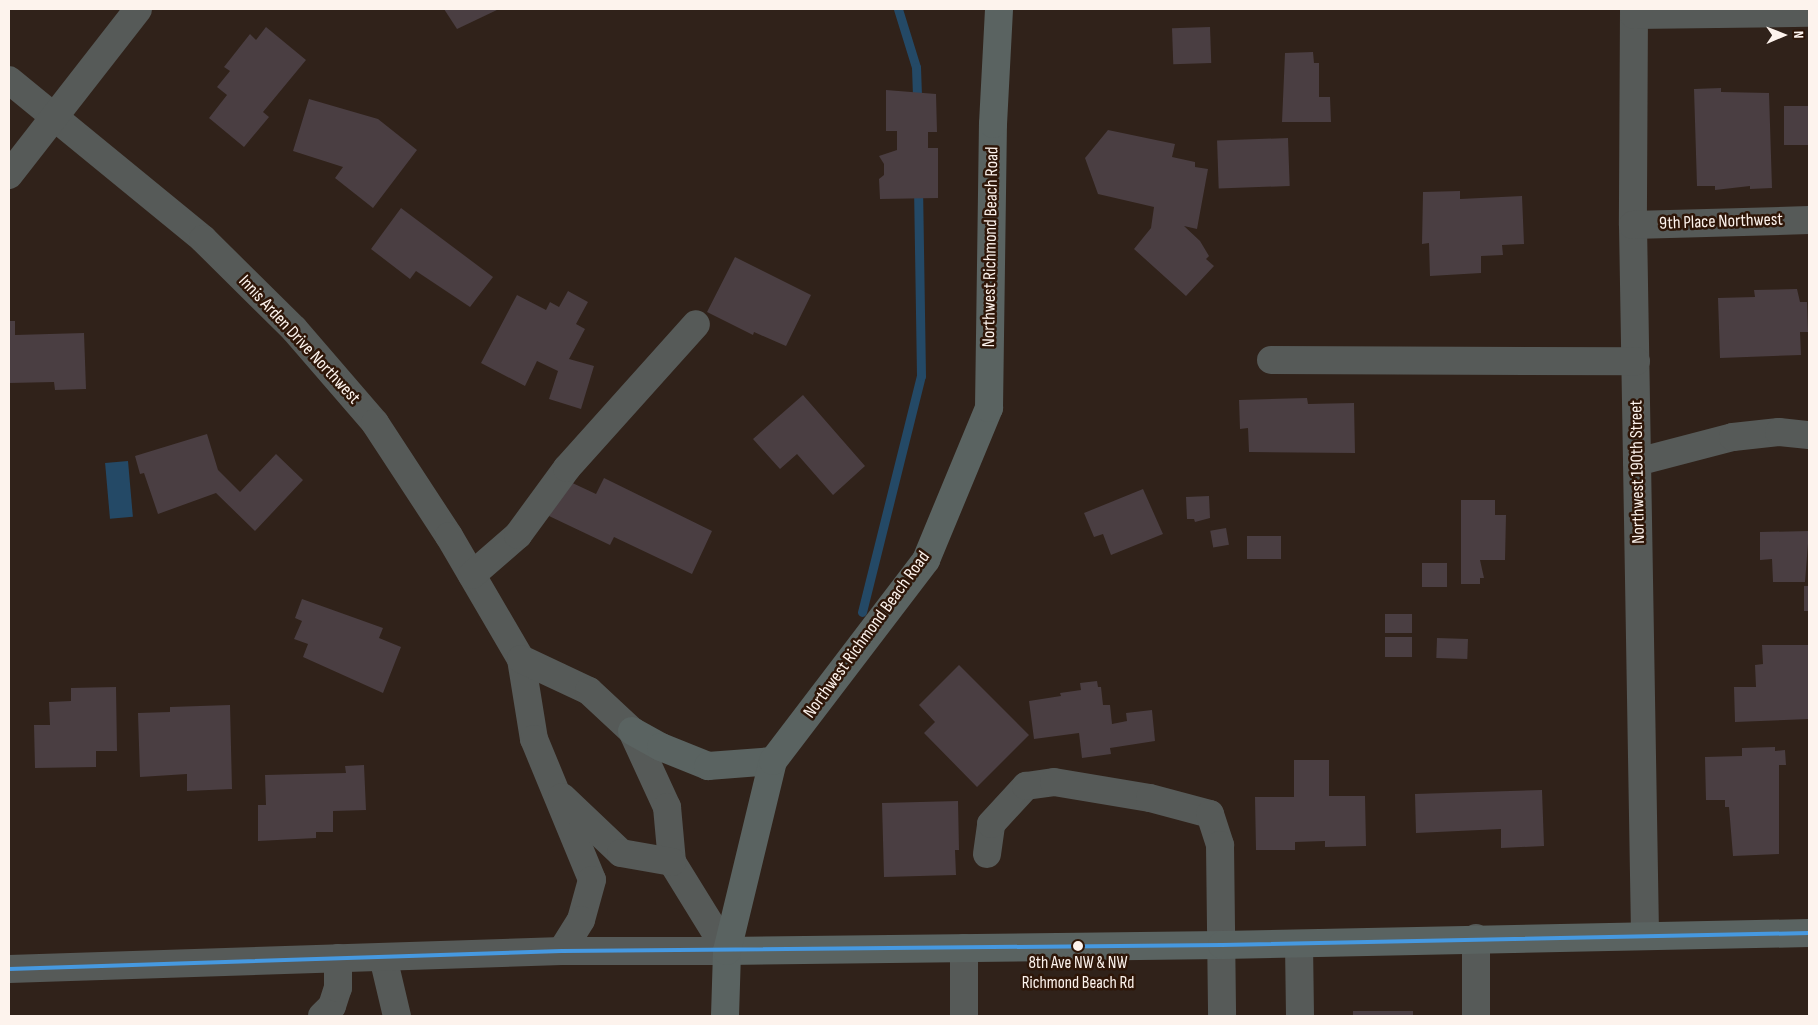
<!DOCTYPE html>
<style>
body{margin:0}
#map{position:relative;width:1818px;height:1025px;overflow:hidden;background:#30221a;font-family:"Sofia Sans Condensed",sans-serif}
div>[style]{position:absolute}
.water>*{inset:0;background:#244966;transform-origin:0 0}
.stream>*{height:9px;margin:-4.5px;padding:0 4.5px;transform-origin:4.5px;border-radius:4.5px;background:#244966}
.building>*{inset:0;background:#4a3e42;transform-origin:0 0}
.minor>*{height:28px;margin:-14px;padding:0 14px;transform-origin:14px;border-radius:14px;background:#565a58}
.major>*{height:28px;margin:-14px;padding:0 14px;transform-origin:14px;border-radius:14px;background:#5a6361}
.bus-1>*{height:4px;margin:-2px;padding:0 2px;transform-origin:2px;border-radius:2px;background:#4699e1}
.dots>*{width:14px;height:14px;translate:-50% -50%;box-sizing:border-box;border:2px solid #2e1608;border-radius:50%}
span{translate:-50% -50%;white-space:nowrap;text-align:center;line-height:1.15;-webkit-text-stroke:5px #2e1608;paint-order:stroke}
.bus-label{font-size:17px;color:#fdf3ed}
.street-label{font-size:18px;color:#fdf3ed}
.frame{position:absolute;inset:0;border:10px solid #fdf3ed;pointer-events:none}
.north{position:absolute;left:1758px;top:10px;width:50px;height:50px;-webkit-text-stroke:4px #2e1608;paint-order:stroke;rotate:89deg;font-size:14px;font-weight:700;line-height:20px;text-align:center;color:#fdf3ed}
.north::after{content:'';display:block;margin:auto;width:18px;height:22px;background:#fdf3ed;clip-path:polygon(50% 0,100% 100%,50% 72%,0 100%)}
</style>
<div id="map">
<div class="water">
<div style="left:128px;top:461px;width:56px;height:23px;rotate:85deg"></div>
</div>
<div class="stream">
<div style="left:898px;top:9px;width:61px;rotate:72.8deg"></div>
<div style="left:916px;top:67px;width:37px;rotate:88deg"></div>
<div style="left:862px;top:612px;width:243px;rotate:-76deg"></div>
<div style="left:921px;top:376px;width:189px;rotate:-90.9deg"></div>
</div>
<div class="building">
<div style="clip-path:polygon(444px 9px,499px 9px,457px 29px)"></div>
<div style="clip-path:polygon(266px 27px,306px 60px,263px 112px,269px 117px,244px 147px,209px 118px,227px 95px,217px 87px,230px 71px,224px 67px,250px 34px,256px 40px)"></div>
<div style="left:1210px;top:27px;width:36px;height:38px;rotate:88deg"></div>
<div style="clip-path:polygon(1313px 52px,1314px 63px,1319px 63px,1319px 97px,1330px 97px,1331px 122px,1282px 122px,1285px 53px)"></div>
<div style="clip-path:polygon(1721px 88px,1721px 92px,1769px 93px,1772px 188px,1750px 189px,1750px 186px,1715px 190px,1715px 186px,1697px 186px,1694px 89px)"></div>
<div style="clip-path:polygon(886px 90px,936px 94px,937px 132px,928px 132px,928px 148px,938px 148px,938px 198px,880px 199px,879px 179px,884px 175px,884px 164px,879px 156px,897px 150px,897px 131px,886px 131px)"></div>
<div style="clip-path:polygon(309px 99px,378px 119px,417px 150px,373px 208px,335px 178px,343px 167px,293px 151px)"></div>
<div style="left:1809px;top:106px;width:39px;height:25px;rotate:90deg"></div>
<div style="clip-path:polygon(1108px 130px,1175px 144px,1172px 157px,1195px 162px,1195px 167px,1208px 169px,1197px 229px,1184px 226px,1200px 241px,1209px 256px,1206px 259px,1214px 266px,1186px 296px,1134px 249px,1151px 228px,1154px 207px,1098px 194px,1085px 158px)"></div>
<div style="left:1288px;top:138px;width:48px;height:71px;rotate:88deg"></div>
<div style="clip-path:polygon(1460px 191px,1460px 199px,1522px 196px,1524px 244px,1502px 245px,1503px 255px,1481px 256px,1481px 273px,1430px 276px,1429px 243px,1422px 244px,1423px 192px)"></div>
<div style="clip-path:polygon(401px 208px,493px 277px,470px 307px,416px 271px,410px 279px,371px 249px)"></div>
<div style="clip-path:polygon(735px 257px,811px 295px,786px 346px,754px 332px,753px 335px,707px 312px)"></div>
<div style="clip-path:polygon(1797px 289px,1800px 302px,1807px 302px,1808px 332px,1800px 332px,1801px 355px,1720px 358px,1718px 298px,1755px 297px,1754px 290px)"></div>
<div style="clip-path:polygon(568px 291px,588px 302px,576px 324px,585px 329px,569px 359px,594px 366px,581px 409px,549px 399px,558px 371px,537px 361px,525px 386px,481px 363px,517px 295px,546px 310px,550px 302px,559px 307px)"></div>
<div style="clip-path:polygon(9px 321px,15px 321px,15px 335px,84px 333px,86px 389px,55px 390px,54px 382px,9px 383px)"></div>
<div style="clip-path:polygon(803px 395px,865px 466px,833px 495px,797px 454px,780px 469px,753px 439px)"></div>
<div style="clip-path:polygon(1307px 398px,1308px 404px,1354px 403px,1355px 453px,1249px 452px,1248px 428px,1240px 429px,1239px 400px)"></div>
<div style="clip-path:polygon(207px 434px,218px 470px,240px 492px,276px 454px,303px 480px,255px 531px,216px 493px,158px 514px,144px 473px,140px 474px,135px 456px)"></div>
<div style="clip-path:polygon(604px 478px,712px 531px,692px 574px,614px 537px,610px 545px,549px 516px,566px 480px,596px 494px)"></div>
<div style="clip-path:polygon(1143px 489px,1163px 534px,1111px 555px,1103px 534px,1094px 537px,1084px 513px)"></div>
<div style="clip-path:polygon(1209px 496px,1210px 518px,1195px 522px,1194px 519px,1187px 519px,1186px 497px)"></div>
<div style="clip-path:polygon(1461px 500px,1495px 500px,1495px 515px,1506px 515px,1505px 560px,1480px 560px,1484px 578px,1480px 578px,1480px 584px,1461px 584px)"></div>
<div style="left:1226px;top:528px;width:17px;height:16px;rotate:80deg"></div>
<div style="clip-path:polygon(1809px 531px,1805px 582px,1773px 582px,1772px 559px,1760px 560px,1760px 532px)"></div>
<div style="left:1247px;top:536px;width:34px;height:23px"></div>
<div style="left:1447px;top:563px;width:24px;height:25px;rotate:90deg"></div>
<div style="left:1804px;top:586px;width:5px;height:25px"></div>
<div style="clip-path:polygon(302px 599px,383px 628px,379px 638px,401px 647px,383px 693px,303px 657px,308px 644px,294px 639px,302px 621px,295px 618px)"></div>
<div style="left:1412px;top:614px;width:19px;height:27px;rotate:90deg"></div>
<div style="left:1412px;top:637px;width:20px;height:27px;rotate:90deg"></div>
<div style="left:1437px;top:638px;width:31px;height:20px;rotate:2deg"></div>
<div style="clip-path:polygon(1762px 645px,1809px 645px,1809px 719px,1735px 722px,1734px 687px,1756px 687px,1755px 665px,1763px 664px)"></div>
<div style="clip-path:polygon(959px 665px,1029px 735px,977px 787px,924px 733px,935px 722px,919px 705px)"></div>
<div style="clip-path:polygon(1097px 681px,1098px 687px,1101px 687px,1103px 705px,1110px 705px,1112px 724px,1127px 721px,1126px 713px,1152px 710px,1155px 741px,1110px 748px,1111px 754px,1082px 758px,1079px 733px,1034px 739px,1029px 701px,1061px 696px,1060px 693px,1081px 690px,1080px 683px)"></div>
<div style="clip-path:polygon(116px 687px,117px 751px,96px 751px,96px 767px,35px 768px,34px 725px,50px 725px,49px 702px,71px 701px,71px 688px)"></div>
<div style="clip-path:polygon(230px 705px,232px 789px,187px 791px,187px 774px,140px 777px,138px 713px,170px 712px,170px 707px)"></div>
<div style="clip-path:polygon(1775px 747px,1775px 751px,1785px 750px,1786px 765px,1779px 765px,1779px 854px,1733px 856px,1729px 807px,1725px 807px,1725px 800px,1706px 800px,1705px 757px,1742px 756px,1742px 748px)"></div>
<div style="clip-path:polygon(1294px 760px,1329px 760px,1329px 796px,1365px 796px,1366px 846px,1325px 847px,1325px 841px,1295px 842px,1295px 850px,1256px 850px,1255px 797px,1294px 797px)"></div>
<div style="clip-path:polygon(364px 765px,366px 810px,333px 811px,333px 832px,316px 832px,316px 838px,258px 841px,258px 805px,266px 805px,265px 775px,346px 773px,345px 766px)"></div>
<div style="clip-path:polygon(1542px 790px,1544px 846px,1501px 848px,1501px 829px,1416px 833px,1415px 794px)"></div>
<div style="clip-path:polygon(958px 801px,959px 850px,955px 850px,956px 875px,884px 877px,882px 803px)"></div>
<div style="left:1353px;top:1011px;width:60px;height:5px"></div>
</div>
<div class="minor">
<div style="left:1634px;top:9px;width:216px;rotate:90.3deg"></div>
<div style="left:1633px;top:225px;width:710px;rotate:89.03deg"></div>
<div style="left:1634px;top:15px;width:175px;rotate:-0.7deg"></div>
<div style="left:9px;top:80px;width:251px;rotate:39.3deg"></div>
<div style="left:203px;top:239px;width:128px;rotate:44.7deg"></div>
<div style="left:294px;top:329px;width:124px;rotate:49.2deg"></div>
<div style="left:375px;top:423px;width:135px;rotate:56.8deg"></div>
<div style="left:449px;top:536px;width:143px;rotate:59.7deg"></div>
<div style="left:521px;top:659px;width:81px;rotate:80.8deg"></div>
<div style="left:534px;top:739px;width:152px;rotate:67.6deg"></div>
<div style="left:592px;top:880px;width:41px;rotate:105.4deg"></div>
<div style="left:581px;top:920px;width:36px;rotate:122deg"></div>
<div style="left:9px;top:175px;width:210px;rotate:-52.1deg"></div>
<div style="left:1633px;top:225px;width:176px;rotate:-1.6deg"></div>
<div style="left:1271px;top:360px;width:365px;rotate:0.2deg"></div>
<div style="left:1637px;top:462px;width:99px;rotate:-14.6deg"></div>
<div style="left:1733px;top:437px;width:46px;rotate:-6.2deg"></div>
<div style="left:1779px;top:432px;width:30px;rotate:6deg"></div>
<div style="left:472px;top:575px;width:61px;rotate:-41deg"></div>
<div style="left:518px;top:535px;width:83px;rotate:-53.8deg"></div>
<div style="left:567px;top:468px;width:193px;rotate:-48.1deg"></div>
<div style="left:521px;top:659px;width:75px;rotate:25.2deg"></div>
<div style="left:589px;top:691px;width:59px;rotate:42.9deg"></div>
<div style="left:632px;top:731px;width:84px;rotate:65.3deg"></div>
<div style="left:667px;top:807px;width:55px;rotate:84.8deg"></div>
<div style="left:672px;top:862px;width:105px;rotate:58.3deg"></div>
<div style="left:562px;top:797px;width:81px;rotate:43.5deg"></div>
<div style="left:621px;top:853px;width:52px;rotate:10deg"></div>
<div style="left:987px;top:854px;width:30px;rotate:-82deg"></div>
<div style="left:991px;top:824px;width:52px;rotate:-47.4deg"></div>
<div style="left:1026px;top:786px;width:28px;rotate:-8deg"></div>
<div style="left:1054px;top:782px;width:97px;rotate:9.5deg"></div>
<div style="left:1150px;top:798px;width:62px;rotate:14.9deg"></div>
<div style="left:1210px;top:814px;width:33px;rotate:72deg"></div>
<div style="left:1220px;top:845px;width:171px;rotate:89.3deg"></div>
<div style="left:1476px;top:938px;width:78px;rotate:90deg"></div>
<div style="left:1299px;top:944px;width:72px;rotate:89.2deg"></div>
<div style="left:383px;top:957px;width:61px;rotate:76.7deg"></div>
<div style="left:9px;top:969px;width:553px;rotate:-1.86deg"></div>
<div style="left:562px;top:951px;width:165px"></div>
<div style="left:322px;top:1016px;width:14px;rotate:-45deg"></div>
<div style="left:332px;top:1006px;width:19px;rotate:-72deg"></div>
<div style="left:338px;top:988px;width:30px;rotate:-90deg"></div>
<div style="left:964px;top:1016px;width:68px;rotate:-90deg"></div>
</div>
<div class="major">
<div style="left:632px;top:731px;width:33px;rotate:29deg"></div>
<div style="left:661px;top:747px;width:51px;rotate:22deg"></div>
<div style="left:708px;top:766px;width:65px;rotate:-4.4deg"></div>
<div style="left:727px;top:951px;width:495px;rotate:-0.7deg"></div>
<div style="left:1222px;top:945px;width:587px;rotate:-1.17deg"></div>
<div style="left:725px;top:1016px;width:65px;rotate:-88.2deg"></div>
<div style="left:727px;top:951px;width:195px;rotate:-76.4deg"></div>
<div style="left:773px;top:761px;width:253px;rotate:-52.7deg"></div>
<div style="left:926px;top:560px;width:165px;rotate:-67.5deg"></div>
<div style="left:989px;top:408px;width:284px;rotate:-89.2deg"></div>
<div style="left:993px;top:124px;width:115px;rotate:-87deg"></div>
</div>
<div class="bus-1">
<div style="left:9px;top:969px;width:553px;rotate:-1.86deg"></div>
<div style="left:562px;top:951px;width:660px;rotate:-0.52deg"></div>
<div style="left:1222px;top:945px;width:587px;rotate:-1.17deg"></div>
</div>
<div class="dots">
<div style="left:1078px;top:946px;background:#fdf3ed"></div>
</div>
<div class="bus-label">
<span style="left:1078px;top:974px">8th Ave NW &amp; NW<br>Richmond Beach Rd</span>
</div>
<div class="street-label">
<span style="left:1721px;top:222px;rotate:-2deg">9th Place Northwest</span>
<span style="left:991px;top:247px;rotate:-89deg">Northwest Richmond Beach Road</span>
<span style="left:299px;top:340px;rotate:47deg">Innis Arden Drive Northwest</span>
<span style="left:1638px;top:472px;rotate:-91deg">Northwest 190th Street</span>
<span style="left:867px;top:635px;rotate:-54deg">Northwest Richmond Beach Road</span>
</div>
<div class="frame"></div>
<div class="north">N</div>
</div>
